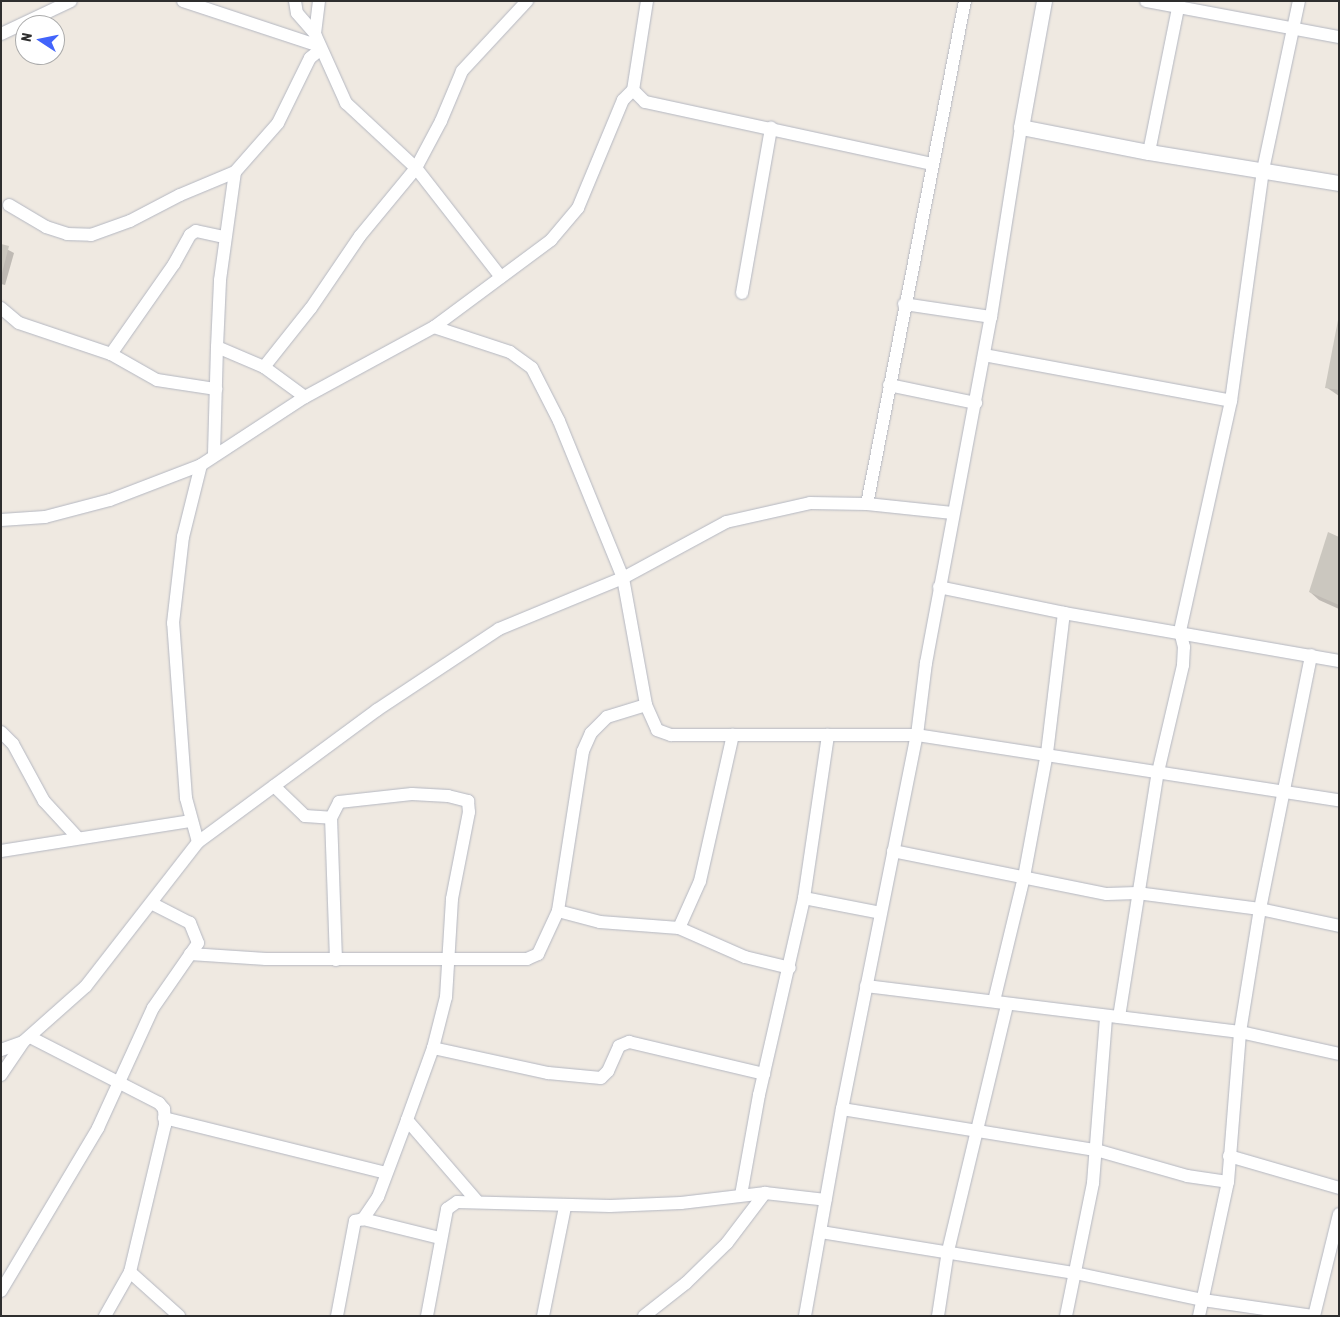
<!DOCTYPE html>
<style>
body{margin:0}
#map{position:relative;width:1340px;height:1317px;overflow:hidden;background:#efe9e1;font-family:"Asap Condensed",sans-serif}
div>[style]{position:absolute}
.shadow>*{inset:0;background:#0003}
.building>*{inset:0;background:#cbc7bf}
.roads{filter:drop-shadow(0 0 1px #b4b7c1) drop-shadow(0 0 1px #b4b7c1)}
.minor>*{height:12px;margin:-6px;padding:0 6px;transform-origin:6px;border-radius:6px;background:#fff}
.tertiary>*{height:15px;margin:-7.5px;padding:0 7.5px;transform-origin:7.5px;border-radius:7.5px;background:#fff}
span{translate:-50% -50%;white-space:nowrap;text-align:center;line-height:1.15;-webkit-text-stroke:4.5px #fff;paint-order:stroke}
.frame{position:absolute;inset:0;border:2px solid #2e2e2e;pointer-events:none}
.north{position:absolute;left:15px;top:15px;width:50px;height:50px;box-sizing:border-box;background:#fff;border:1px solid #ababab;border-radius:50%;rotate:281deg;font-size:14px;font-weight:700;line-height:20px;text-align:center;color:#2e2e2e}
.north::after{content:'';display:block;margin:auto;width:18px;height:22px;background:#4264fb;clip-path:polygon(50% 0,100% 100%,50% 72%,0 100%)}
</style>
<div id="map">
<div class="shadow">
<div style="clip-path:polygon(1px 246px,14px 253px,5px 285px,1px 284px)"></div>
<div style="clip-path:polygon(1339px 322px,1339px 396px,1326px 387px)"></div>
<div style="clip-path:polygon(1339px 538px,1339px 609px,1319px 600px,1310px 592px)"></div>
</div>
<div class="building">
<div style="clip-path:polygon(1px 244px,9px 246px,2px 273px,1px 273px)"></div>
<div style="clip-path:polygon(1338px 320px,1339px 320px,1339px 390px,1325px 388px)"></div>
<div style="clip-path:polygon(1328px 532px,1339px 537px,1339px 605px,1309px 592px)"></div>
</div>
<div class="roads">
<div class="minor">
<div style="left:183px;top:1px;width:143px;rotate:18.3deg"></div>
<div style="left:295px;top:1px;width:12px;rotate:81deg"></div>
<div style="left:297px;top:13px;width:28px;rotate:49deg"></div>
<div style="left:319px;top:1px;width:33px;rotate:97deg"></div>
<div style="left:315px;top:34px;width:76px;rotate:65.8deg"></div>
<div style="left:346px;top:103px;width:96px;rotate:42.9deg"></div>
<div style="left:416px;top:168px;width:138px;rotate:52.1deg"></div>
<div style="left:647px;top:1px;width:90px;rotate:98.9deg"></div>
<div style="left:633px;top:90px;width:17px;rotate:45deg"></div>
<div style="left:645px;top:102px;width:293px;rotate:12.2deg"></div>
<div style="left:1146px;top:1px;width:196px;rotate:10.6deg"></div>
<div style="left:1px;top:34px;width:77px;rotate:-25.2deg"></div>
<div style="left:1149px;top:152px;width:152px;rotate:-78.6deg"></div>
<div style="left:9px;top:205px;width:43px;rotate:30.7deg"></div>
<div style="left:46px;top:227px;width:22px;rotate:18deg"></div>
<div style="left:67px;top:234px;width:24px;rotate:2deg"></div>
<div style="left:91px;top:235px;width:41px;rotate:-19.7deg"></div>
<div style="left:130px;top:221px;width:56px;rotate:-27.5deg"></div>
<div style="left:180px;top:195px;width:60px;rotate:-22.7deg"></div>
<div style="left:742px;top:293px;width:168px;rotate:-80deg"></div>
<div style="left:904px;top:304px;width:88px;rotate:8.5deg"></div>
<div style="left:1px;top:308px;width:23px;rotate:40deg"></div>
<div style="left:19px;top:323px;width:97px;rotate:18.6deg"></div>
<div style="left:111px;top:354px;width:53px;rotate:29.5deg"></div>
<div style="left:157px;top:380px;width:60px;rotate:8.7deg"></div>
<div style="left:434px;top:327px;width:80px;rotate:18.2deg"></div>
<div style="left:510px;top:352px;width:27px;rotate:36deg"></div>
<div style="left:532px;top:368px;width:59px;rotate:63deg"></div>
<div style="left:559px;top:421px;width:170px;rotate:67.8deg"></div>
<div style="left:623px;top:578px;width:129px;rotate:79.7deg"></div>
<div style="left:646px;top:705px;width:27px;rotate:66deg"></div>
<div style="left:657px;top:730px;width:15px;rotate:20deg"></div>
<div style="left:671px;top:735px;width:246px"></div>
<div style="left:917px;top:735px;width:427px;rotate:8.8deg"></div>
<div style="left:111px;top:354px;width:110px;rotate:-55deg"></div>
<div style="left:174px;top:264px;width:33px;rotate:-61deg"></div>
<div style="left:190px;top:235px;width:7px;rotate:-34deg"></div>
<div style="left:196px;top:231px;width:29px;rotate:12deg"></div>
<div style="left:984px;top:355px;width:251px;rotate:10.5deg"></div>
<div style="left:264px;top:367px;width:75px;rotate:-51.5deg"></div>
<div style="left:311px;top:308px;width:87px;rotate:-55.8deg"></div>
<div style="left:360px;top:236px;width:88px;rotate:-50.5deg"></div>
<div style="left:416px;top:168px;width:53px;rotate:-62deg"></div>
<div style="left:441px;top:121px;width:54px;rotate:-67.2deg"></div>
<div style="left:462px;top:71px;width:96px;rotate:-47.1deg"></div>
<div style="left:889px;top:385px;width:89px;rotate:11.7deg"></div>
<div style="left:305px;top:397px;width:51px;rotate:-143.8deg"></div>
<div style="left:264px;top:367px;width:51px;rotate:-156.9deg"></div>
<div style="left:217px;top:347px;width:67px;rotate:-87.4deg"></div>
<div style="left:220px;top:280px;width:109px;rotate:-82.1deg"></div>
<div style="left:235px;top:172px;width:65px;rotate:-48.7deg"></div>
<div style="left:278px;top:123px;width:72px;rotate:-63.8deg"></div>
<div style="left:310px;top:58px;width:14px;rotate:-39deg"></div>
<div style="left:214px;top:454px;width:107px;rotate:-88.4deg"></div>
<div style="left:867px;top:504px;width:512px;rotate:-78.98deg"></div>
<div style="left:1px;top:520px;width:44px;rotate:-3.9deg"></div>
<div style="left:45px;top:517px;width:67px;rotate:-14.7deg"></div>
<div style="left:110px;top:500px;width:97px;rotate:-21deg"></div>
<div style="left:939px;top:587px;width:128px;rotate:11.7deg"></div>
<div style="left:1064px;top:613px;width:279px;rotate:9.9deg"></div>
<div style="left:646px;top:705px;width:41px;rotate:162.9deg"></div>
<div style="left:607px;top:717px;width:23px;rotate:135deg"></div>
<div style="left:591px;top:733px;width:20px;rotate:114deg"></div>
<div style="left:583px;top:751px;width:162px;rotate:98.9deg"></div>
<div style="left:558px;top:911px;width:43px;rotate:14.7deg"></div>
<div style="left:600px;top:922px;width:79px;rotate:4.3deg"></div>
<div style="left:679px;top:928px;width:72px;rotate:23.7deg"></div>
<div style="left:745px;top:957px;width:46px;rotate:13.7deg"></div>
<div style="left:1px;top:732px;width:17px;rotate:45deg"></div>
<div style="left:13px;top:744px;width:65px;rotate:61.5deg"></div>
<div style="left:44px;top:801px;width:50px;rotate:47.4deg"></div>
<div style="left:274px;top:786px;width:43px;rotate:44.1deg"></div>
<div style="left:305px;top:816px;width:26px;rotate:4deg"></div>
<div style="left:198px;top:842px;width:46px;rotate:-105.3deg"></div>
<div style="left:186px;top:798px;width:175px;rotate:-94.2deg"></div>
<div style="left:173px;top:623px;width:87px;rotate:-83.4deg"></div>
<div style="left:183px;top:537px;width:74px;rotate:-76deg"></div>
<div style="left:201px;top:465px;width:124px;rotate:-33.2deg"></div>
<div style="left:305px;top:397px;width:147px;rotate:-28.5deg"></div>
<div style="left:434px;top:327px;width:146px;rotate:-36.6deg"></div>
<div style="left:551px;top:240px;width:42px;rotate:-49.8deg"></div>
<div style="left:578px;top:208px;width:117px;rotate:-67.4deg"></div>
<div style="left:623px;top:100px;width:14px;rotate:-45deg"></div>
<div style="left:1px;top:851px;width:191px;rotate:-9deg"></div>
<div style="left:893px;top:851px;width:218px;rotate:11.4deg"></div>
<div style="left:1107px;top:894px;width:30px;rotate:-2deg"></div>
<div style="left:1137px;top:893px;width:124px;rotate:7.4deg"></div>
<div style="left:1260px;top:909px;width:81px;rotate:12.1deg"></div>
<div style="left:804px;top:898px;width:78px;rotate:11deg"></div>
<div style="left:679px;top:928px;width:51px;rotate:-65.9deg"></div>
<div style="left:700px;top:881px;width:150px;rotate:-77.3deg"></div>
<div style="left:190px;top:954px;width:76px;rotate:3.8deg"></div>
<div style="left:266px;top:959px;width:261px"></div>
<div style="left:527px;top:959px;width:12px;rotate:-24deg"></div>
<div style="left:538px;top:954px;width:47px;rotate:-65.1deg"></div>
<div style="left:336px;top:960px;width:142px;rotate:-92deg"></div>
<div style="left:331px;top:818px;width:18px;rotate:-63deg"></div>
<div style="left:339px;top:802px;width:73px;rotate:-6.3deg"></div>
<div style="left:412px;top:794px;width:36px;rotate:3deg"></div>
<div style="left:448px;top:796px;width:21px;rotate:14deg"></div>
<div style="left:468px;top:801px;width:11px;rotate:85deg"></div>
<div style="left:469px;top:812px;width:89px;rotate:101.1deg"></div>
<div style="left:452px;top:899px;width:98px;rotate:93.5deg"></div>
<div style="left:446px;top:997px;width:53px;rotate:104.3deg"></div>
<div style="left:433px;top:1048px;width:77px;rotate:109.9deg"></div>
<div style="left:407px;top:1120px;width:82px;rotate:110.6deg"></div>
<div style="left:378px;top:1197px;width:27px;rotate:124deg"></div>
<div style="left:866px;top:986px;width:377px;rotate:7deg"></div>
<div style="left:1240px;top:1032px;width:101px;rotate:12.5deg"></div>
<div style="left:994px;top:1001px;width:128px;rotate:-76.4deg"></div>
<div style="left:1024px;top:877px;width:126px;rotate:-79.5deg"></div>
<div style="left:1047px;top:753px;width:141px;rotate:-83.1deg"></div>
<div style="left:1119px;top:1017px;width:248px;rotate:-81deg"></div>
<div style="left:1158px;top:772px;width:110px;rotate:-76.8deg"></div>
<div style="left:1183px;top:665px;width:18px;rotate:-87deg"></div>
<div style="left:1184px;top:647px;width:16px;rotate:-104deg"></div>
<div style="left:1180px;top:631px;width:236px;rotate:-77.5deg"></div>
<div style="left:1231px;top:401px;width:233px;rotate:-82.1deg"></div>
<div style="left:1263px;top:170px;width:173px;rotate:-78deg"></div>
<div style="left:30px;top:1037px;width:145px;rotate:27.1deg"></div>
<div style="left:159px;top:1103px;width:8px;rotate:50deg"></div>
<div style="left:164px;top:1109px;width:16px;rotate:86deg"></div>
<div style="left:165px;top:1125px;width:151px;rotate:103.4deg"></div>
<div style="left:130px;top:1272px;width:51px;rotate:119.6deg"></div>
<div style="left:433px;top:1048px;width:118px;rotate:12.3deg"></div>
<div style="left:548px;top:1073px;width:53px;rotate:5.4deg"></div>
<div style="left:601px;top:1078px;width:10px;rotate:-45deg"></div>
<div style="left:608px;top:1071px;width:27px;rotate:-66deg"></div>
<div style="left:619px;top:1046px;width:11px;rotate:-22deg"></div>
<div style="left:629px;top:1042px;width:139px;rotate:13.3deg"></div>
<div style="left:1px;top:1050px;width:23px;rotate:-20deg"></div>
<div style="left:23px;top:1042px;width:84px;rotate:-41.6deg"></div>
<div style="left:86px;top:986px;width:182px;rotate:-52.1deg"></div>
<div style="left:198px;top:842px;width:222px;rotate:-36.4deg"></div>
<div style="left:377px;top:710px;width:146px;rotate:-33.6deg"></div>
<div style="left:499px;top:629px;width:134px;rotate:-22.4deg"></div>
<div style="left:623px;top:578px;width:117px;rotate:-28.5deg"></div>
<div style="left:726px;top:522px;width:86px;rotate:-12.7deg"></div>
<div style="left:810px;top:503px;width:57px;rotate:1deg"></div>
<div style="left:867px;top:504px;width:86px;rotate:6deg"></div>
<div style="left:1px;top:1075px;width:40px;rotate:-56deg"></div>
<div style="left:842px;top:1109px;width:257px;rotate:9.2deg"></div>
<div style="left:1096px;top:1150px;width:95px;rotate:15.9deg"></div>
<div style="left:1187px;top:1176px;width:41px;rotate:8.3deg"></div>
<div style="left:164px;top:1118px;width:229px;rotate:13.9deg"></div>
<div style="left:407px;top:1120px;width:106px;rotate:49.2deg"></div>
<div style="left:1229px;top:1156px;width:115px;rotate:16.2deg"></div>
<div style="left:741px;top:1195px;width:102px;rotate:-79.8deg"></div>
<div style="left:759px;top:1095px;width:202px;rotate:-77.1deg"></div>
<div style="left:804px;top:898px;width:165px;rotate:-81.6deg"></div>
<div style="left:821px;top:1232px;width:257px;rotate:9.2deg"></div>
<div style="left:1075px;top:1273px;width:131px;rotate:11.9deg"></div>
<div style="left:1203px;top:1300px;width:111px;rotate:8.3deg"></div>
<div style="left:130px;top:1272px;width:66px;rotate:41.9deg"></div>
<div style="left:1px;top:1291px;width:190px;rotate:-59.2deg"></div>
<div style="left:98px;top:1128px;width:132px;rotate:-65.4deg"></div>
<div style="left:153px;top:1008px;width:79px;rotate:-55.3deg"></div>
<div style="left:198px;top:943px;width:22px;rotate:-112deg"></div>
<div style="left:190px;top:923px;width:42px;rotate:-152.8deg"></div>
<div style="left:337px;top:1316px;width:97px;rotate:-79.3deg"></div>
<div style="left:355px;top:1221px;width:8px;rotate:-14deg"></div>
<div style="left:363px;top:1219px;width:79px;rotate:13.9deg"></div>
<div style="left:427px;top:1316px;width:109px;rotate:-79.4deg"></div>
<div style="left:447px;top:1209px;width:12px;rotate:-35deg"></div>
<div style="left:457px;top:1202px;width:153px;rotate:1.5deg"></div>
<div style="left:610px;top:1206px;width:71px;rotate:-2.4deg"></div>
<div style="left:681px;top:1203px;width:85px;rotate:-6.8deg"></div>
<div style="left:765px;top:1193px;width:61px;rotate:6.5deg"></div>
<div style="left:543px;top:1316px;width:111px;rotate:-78.6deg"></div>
<div style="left:644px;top:1316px;width:53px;rotate:-38.2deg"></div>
<div style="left:686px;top:1283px;width:57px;rotate:-44.3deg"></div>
<div style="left:727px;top:1243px;width:63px;rotate:-52.8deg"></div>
<div style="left:805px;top:1316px;width:210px;rotate:-79.9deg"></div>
<div style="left:842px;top:1109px;width:381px;rotate:-78.7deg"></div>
<div style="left:917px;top:735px;width:73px;rotate:-82.9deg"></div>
<div style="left:926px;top:663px;width:352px;rotate:-79.4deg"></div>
<div style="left:991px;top:317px;width:192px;rotate:-81deg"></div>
<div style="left:938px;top:1316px;width:66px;rotate:-81.3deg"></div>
<div style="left:948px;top:1251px;width:253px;rotate:-76.5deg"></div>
<div style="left:1066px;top:1316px;width:136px;rotate:-78.5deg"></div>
<div style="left:1093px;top:1183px;width:167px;rotate:-85.5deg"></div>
<div style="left:1199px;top:1316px;width:137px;rotate:-77.8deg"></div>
<div style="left:1228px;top:1182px;width:150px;rotate:-85.4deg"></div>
<div style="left:1240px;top:1032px;width:125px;rotate:-80.8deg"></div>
<div style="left:1260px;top:909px;width:259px;rotate:-78.6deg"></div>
<div style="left:1314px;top:1316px;width:105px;rotate:-76.2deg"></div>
</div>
<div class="tertiary">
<div style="left:1044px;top:1px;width:128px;rotate:100.3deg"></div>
<div style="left:1021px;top:127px;width:130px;rotate:11.1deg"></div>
<div style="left:1149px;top:152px;width:193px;rotate:9.3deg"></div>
</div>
</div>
<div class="frame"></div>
<div class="north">N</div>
</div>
